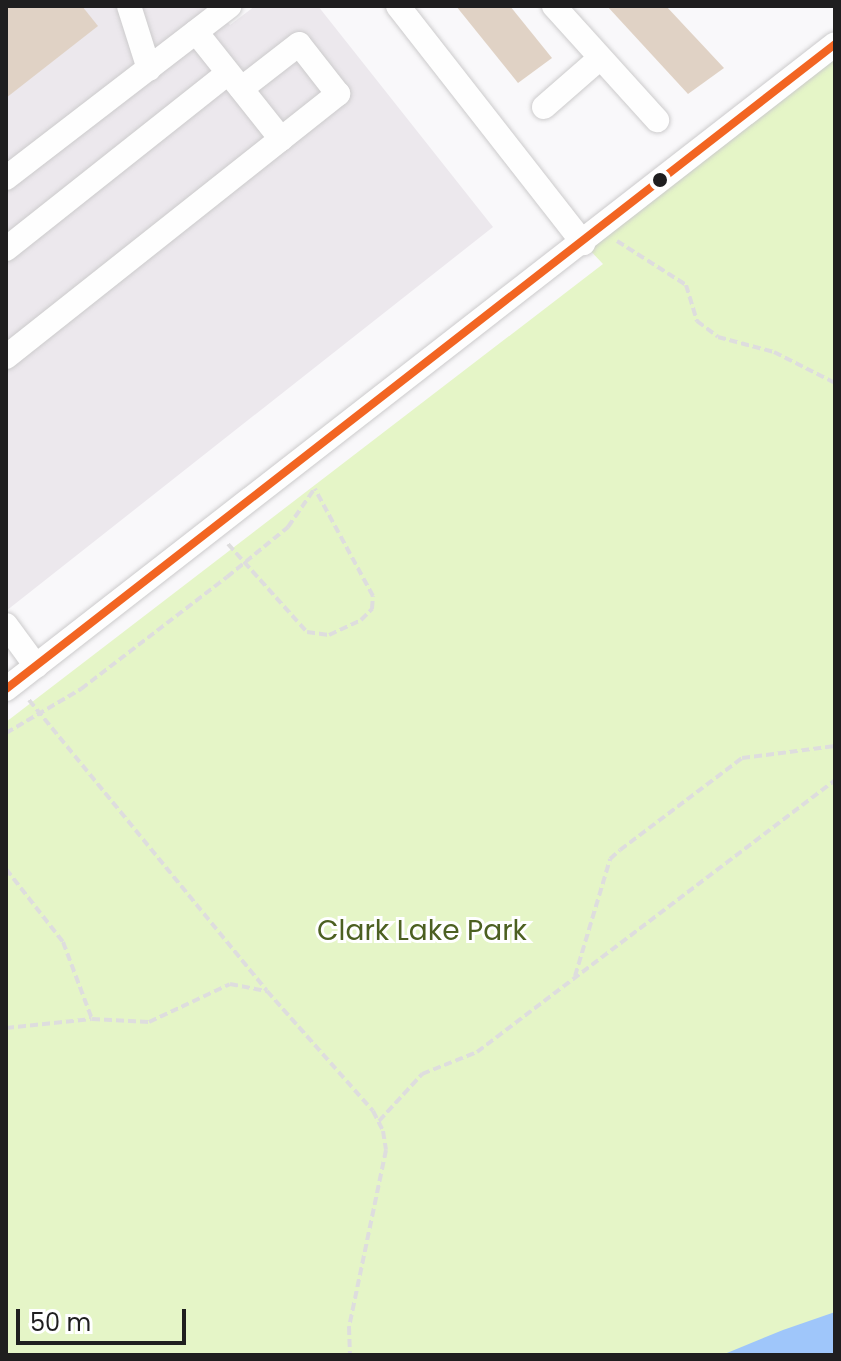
<!DOCTYPE html>
<style>
body{margin:0}
#map{position:relative;width:841px;height:1361px;overflow:hidden;background:#f9f8fa;font-family:Poppins,sans-serif}
div>[style]{position:absolute}
.built>*{inset:0;background:#ece8ed}
.green>*{inset:0;background:#e5f5c7}
.water>*{inset:0;background:#9fc6fa}
.building>*{inset:0;background:#e0d2c5}
.path>*{height:4px;margin-top:-2px;transform-origin:0;background:repeating-linear-gradient(90deg,#deddde 0 8px,transparent 0 12px)}
.roads{filter:drop-shadow(0 0 2px #cccbcc) drop-shadow(0 0 2px #cccbcc)}
.minor>*{height:24px;margin:-12px;padding:0 12px;transform-origin:12px;border-radius:12px;background:#fefefe}
.bus-1>*{height:8px;margin:-4px;padding:0 4px;transform-origin:4px;border-radius:4px;background:#f26522}
.dots>*{width:22px;height:22px;translate:-50% -50%;box-sizing:border-box;border:4px solid #fff;border-radius:50%}
span{translate:-50% -50%;white-space:nowrap;text-align:center;line-height:1.15;-webkit-text-stroke:6px #fff;paint-order:stroke}
.park-label{font-size:28px;color:#4c6021}
.frame{position:absolute;inset:0;border:8px solid #1f1e1f;pointer-events:none}
.scale{position:absolute;left:16px;top:1309px;width:170px;height:36px;box-sizing:border-box;border:4px solid #1f1e1f;border-top:0;padding-left:10px;font-size:24px;line-height:28px;white-space:nowrap;color:#1f1e1f;-webkit-text-stroke:6px #fff;paint-order:stroke}
</style>
<div id="map">
<div class="built">
<div style="clip-path:polygon(6px 6px,215px 6px,230px 25px,255px 6px,318px 6px,493px 227px,6px 611px)"></div>
</div>
<div class="green">
<div style="clip-path:polygon(835px 44px,835px 1355px,6px 1355px,6px 722px,603px 264px,583px 243px)"></div>
</div>
<div class="water">
<div style="clip-path:polygon(835px 1312px,835px 1355px,722px 1355px,783px 1330px)"></div>
</div>
<div class="building">
<div style="clip-path:polygon(6px 6px,82px 6px,98px 26px,6px 98px)"></div>
<div style="clip-path:polygon(456px 6px,510px 6px,552px 58px,518px 83px)"></div>
<div style="clip-path:polygon(607px 6px,666px 6px,724px 68px,688px 94px)"></div>
</div>
<div class="path">
<div style="left:617px;top:241px;width:82px;rotate:32.5deg"></div>
<div style="left:686px;top:285px;width:38px;rotate:73deg"></div>
<div style="left:697px;top:321px;width:26px;rotate:37deg"></div>
<div style="left:718px;top:337px;width:58px;rotate:15deg"></div>
<div style="left:774px;top:352px;width:68px;rotate:26.9deg"></div>
<div style="left:228px;top:544px;width:118px;rotate:48.1deg"></div>
<div style="left:307px;top:632px;width:22px;rotate:8deg"></div>
<div style="left:329px;top:635px;width:35px;rotate:-25deg"></div>
<div style="left:361px;top:620px;width:16px;rotate:-45deg"></div>
<div style="left:372px;top:609px;width:13px;rotate:-86deg"></div>
<div style="left:373px;top:596px;width:122px;rotate:-118.5deg"></div>
<div style="left:29px;top:700px;width:375px;rotate:50.7deg"></div>
<div style="left:6px;top:733px;width:87px;rotate:-30.4deg"></div>
<div style="left:81px;top:689px;width:184px;rotate:-37.5deg"></div>
<div style="left:227px;top:577px;width:79px;rotate:-39.3deg"></div>
<div style="left:288px;top:527px;width:47px;rotate:-55.3deg"></div>
<div style="left:6px;top:869px;width:93px;rotate:52deg"></div>
<div style="left:63px;top:942px;width:82px;rotate:69.4deg"></div>
<div style="left:575px;top:976px;width:122px;rotate:-73.3deg"></div>
<div style="left:610px;top:859px;width:13px;rotate:-42deg"></div>
<div style="left:620px;top:850px;width:153px;rotate:-37deg"></div>
<div style="left:742px;top:758px;width:94px;rotate:-7.4deg"></div>
<div style="left:6px;top:1028px;width:86px;rotate:-6deg"></div>
<div style="left:92px;top:1019px;width:57px;rotate:3deg"></div>
<div style="left:149px;top:1022px;width:89px;rotate:-25.1deg"></div>
<div style="left:230px;top:984px;width:38px;rotate:11deg"></div>
<div style="left:267px;top:991px;width:160px;rotate:48.5deg"></div>
<div style="left:373px;top:1111px;width:22px;rotate:63deg"></div>
<div style="left:383px;top:1131px;width:19px;rotate:81deg"></div>
<div style="left:386px;top:1150px;width:181px;rotate:101.8deg"></div>
<div style="left:349px;top:1327px;width:28px;rotate:88deg"></div>
<div style="left:379px;top:1121px;width:64px;rotate:-47.5deg"></div>
<div style="left:422px;top:1074px;width:59px;rotate:-21.8deg"></div>
<div style="left:477px;top:1052px;width:450px;rotate:-37.2deg"></div>
</div>
<div class="roads">
<div class="minor">
<div style="left:129px;top:6px;width:66px;rotate:72.4deg"></div>
<div style="left:398px;top:6px;width:301px;rotate:52deg"></div>
<div style="left:554px;top:6px;width:154px;rotate:47.9deg"></div>
<div style="left:196px;top:32px;width:137px;rotate:51.5deg"></div>
<div style="left:544px;top:107px;width:73px;rotate:-41.1deg"></div>
<div style="left:6px;top:178px;width:282px;rotate:-37.6deg"></div>
<div style="left:6px;top:249px;width:283px;rotate:-38.4deg"></div>
<div style="left:6px;top:357px;width:424px;rotate:-38.4deg"></div>
<div style="left:338px;top:94px;width:63px;rotate:-128deg"></div>
<div style="left:299px;top:44px;width:73px;rotate:142.2deg"></div>
<div style="left:6px;top:625px;width:51px;rotate:53.8deg"></div>
<div style="left:6px;top:689px;width:1050px;rotate:-37.88deg"></div>
</div>
</div>
<div class="bus-1">
<div style="left:6px;top:689px;width:1050px;rotate:-37.88deg"></div>
</div>
<div class="dots">
<div style="left:660px;top:180px;background:#1f1e1f"></div>
</div>
<div class="park-label">
<span style="left:422px;top:931px">Clark Lake Park</span>
</div>
<div class="frame"></div>
<div class="scale">50 m</div>
</div>
